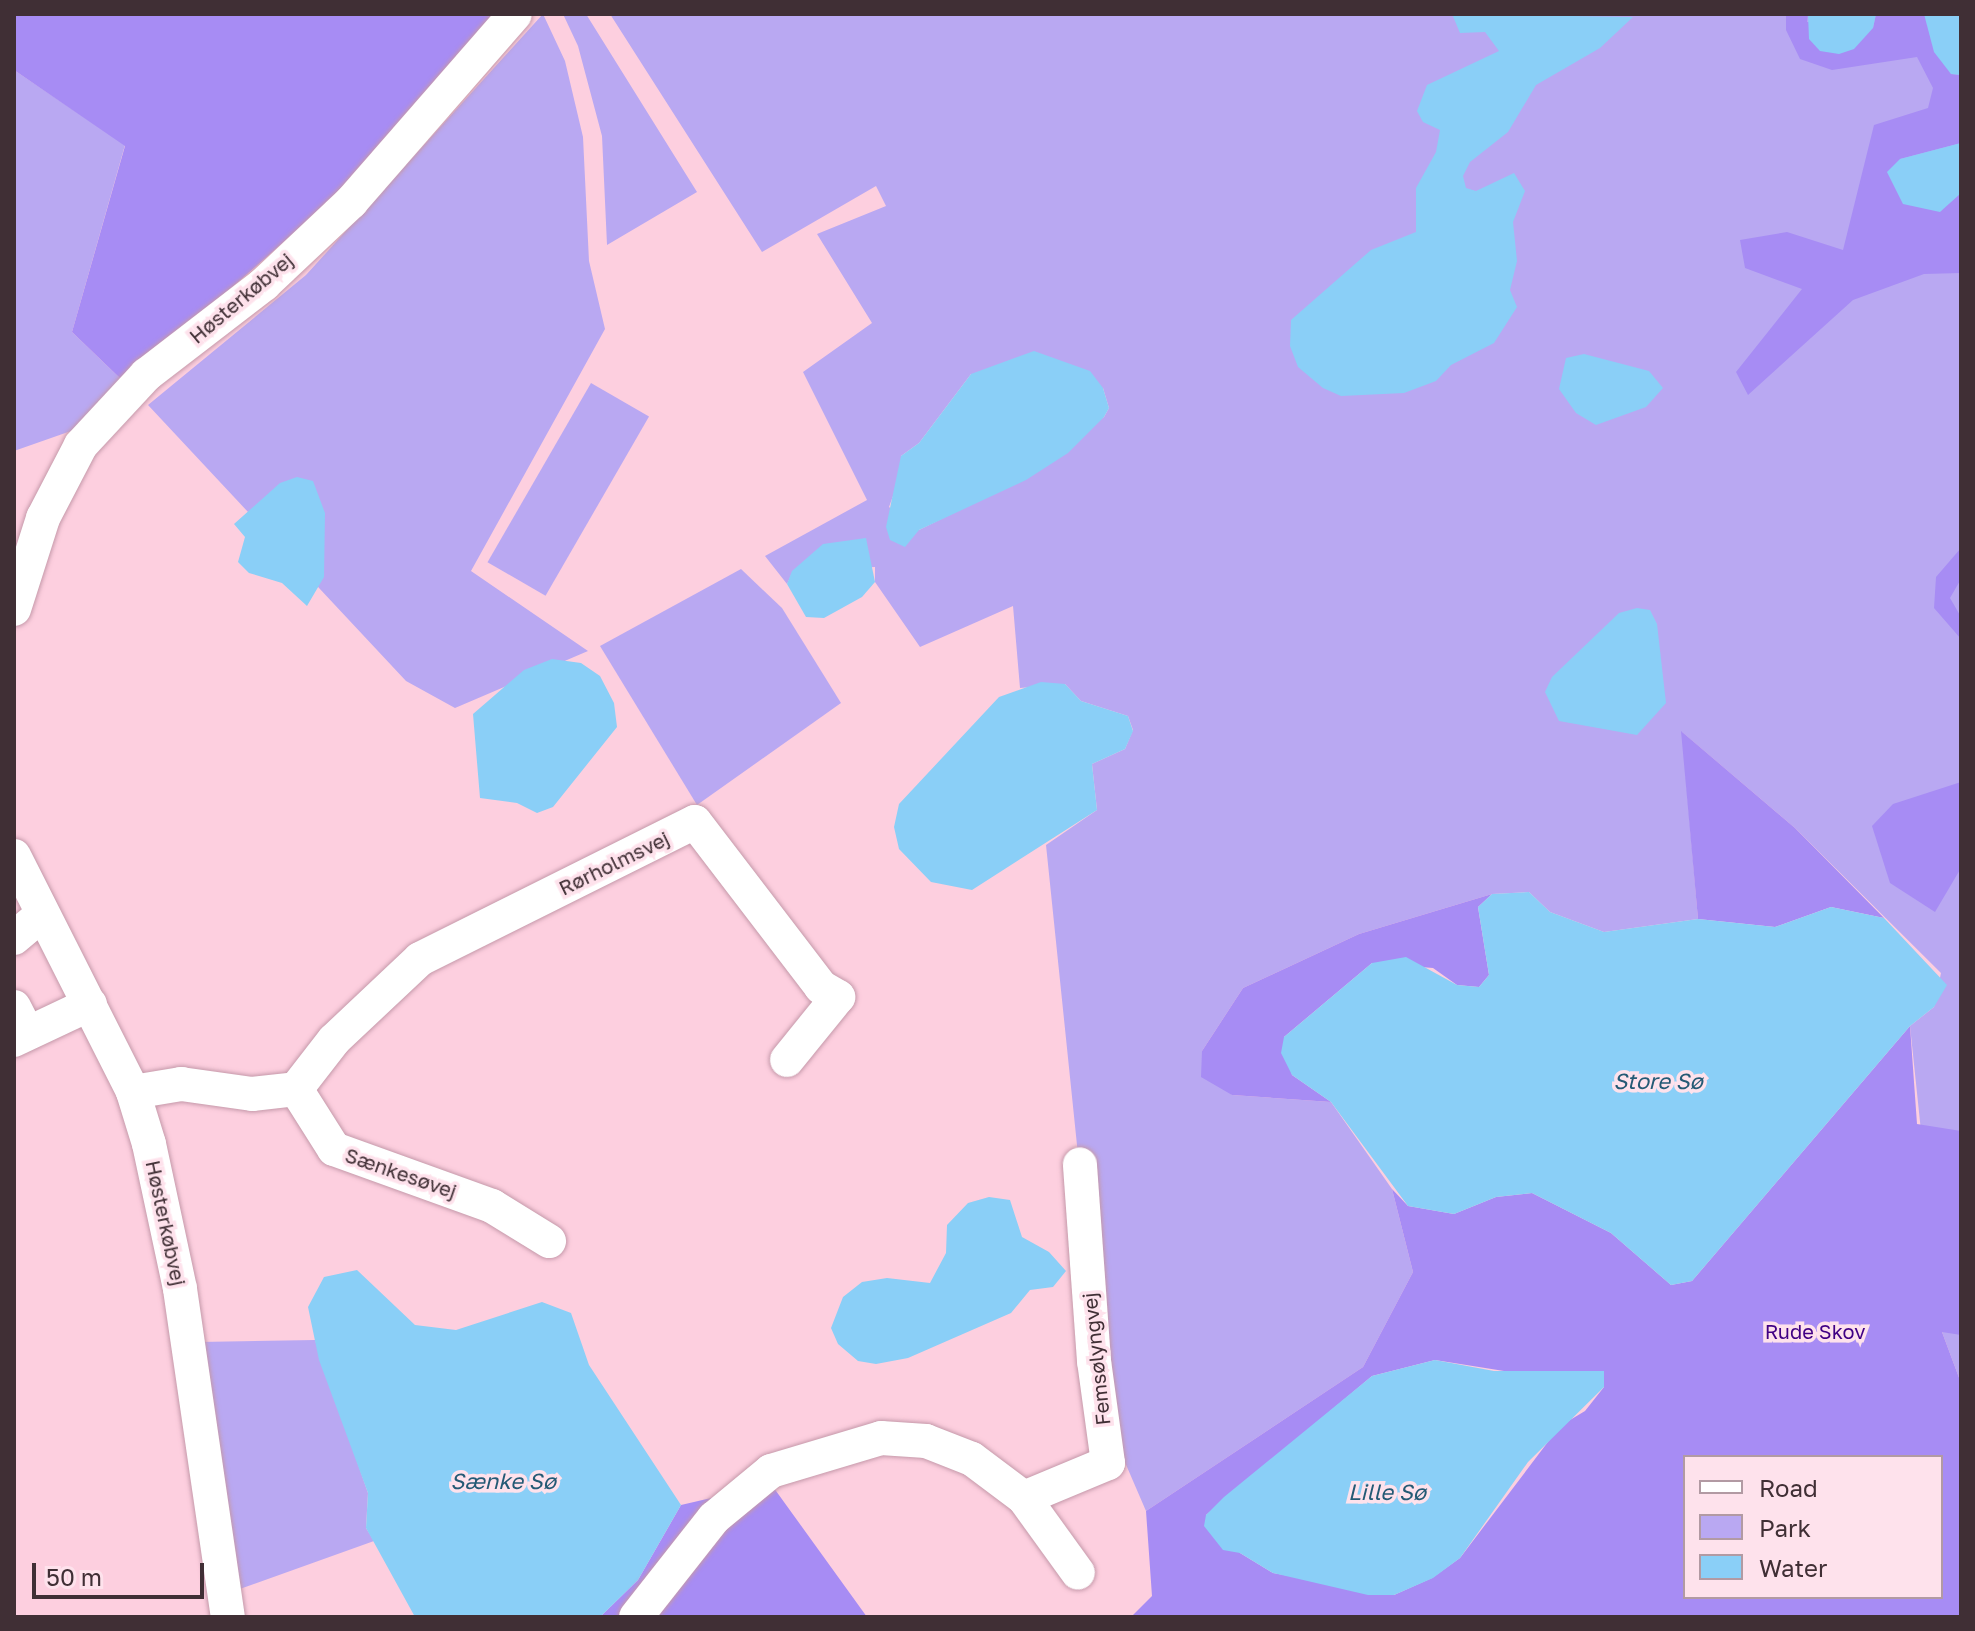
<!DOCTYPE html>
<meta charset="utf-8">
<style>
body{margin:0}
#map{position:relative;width:1975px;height:1631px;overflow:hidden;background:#fdcfdf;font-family:"Golos Text",sans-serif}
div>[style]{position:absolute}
.green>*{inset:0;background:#b9a8f2;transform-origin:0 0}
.forest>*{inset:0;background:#a78cf4}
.water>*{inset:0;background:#8acff7}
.roads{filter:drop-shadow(0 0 2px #c599aa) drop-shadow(0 0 2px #c599aa)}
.minor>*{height:34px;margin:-17px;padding:0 17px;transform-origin:17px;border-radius:17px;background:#fff}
span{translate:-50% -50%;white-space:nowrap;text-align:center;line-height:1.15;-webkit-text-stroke:7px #fee2ec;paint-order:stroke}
.street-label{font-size:20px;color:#402f35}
.park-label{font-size:20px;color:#400084}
.water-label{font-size:22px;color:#245a75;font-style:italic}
.frame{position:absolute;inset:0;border:16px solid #402f35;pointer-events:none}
.legend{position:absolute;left:1683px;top:1455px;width:260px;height:144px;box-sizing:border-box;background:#fee2ec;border:2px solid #b29aa3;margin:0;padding:10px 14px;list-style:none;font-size:24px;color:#402f35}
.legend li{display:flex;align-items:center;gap:16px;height:40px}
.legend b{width:40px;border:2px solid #b29aa3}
.scale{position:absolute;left:32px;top:1563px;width:172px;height:36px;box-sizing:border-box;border:4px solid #402f35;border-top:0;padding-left:10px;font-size:24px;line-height:28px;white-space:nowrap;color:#402f35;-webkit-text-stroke:6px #fee2ec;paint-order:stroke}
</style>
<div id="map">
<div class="green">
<div style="clip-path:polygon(543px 14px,565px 61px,583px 137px,589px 261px,605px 329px,471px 571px,588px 651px,455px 708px,406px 681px,148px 405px,306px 275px)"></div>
<div style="clip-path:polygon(563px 14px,586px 14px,697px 192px,607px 245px,602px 136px,578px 46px)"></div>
<div style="clip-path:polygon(evenodd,610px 14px,1961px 14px,1961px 1383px,1942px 1332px,1910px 1026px,1934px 1007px,1941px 973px,1795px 828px,1682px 732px,1698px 919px,1604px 932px,1550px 912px,1529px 892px,1492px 894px,1359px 934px,1243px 988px,1202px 1051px,1232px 1095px,1331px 1102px,1392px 1189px,1413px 1272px,1363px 1367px,1146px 1511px,1105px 1416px,1046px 845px,1097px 810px,1092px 764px,1125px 749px,1133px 730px,1128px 716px,1081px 701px,1065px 684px,1020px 688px,1013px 606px,920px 647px,875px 582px,875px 567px,793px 571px,787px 584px,765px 556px,867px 500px,803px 372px,872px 323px,817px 234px,886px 206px,876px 186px,762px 252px,610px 14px,971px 374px,1103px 388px,1109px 408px,1104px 417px,980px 500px,919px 530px,889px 507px,901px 474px,901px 456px,919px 443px,971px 374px)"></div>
<div style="clip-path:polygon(14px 70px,125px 145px,72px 332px,124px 382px,71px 431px,14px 451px)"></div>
<div style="left:591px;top:383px;width:67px;height:207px;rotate:30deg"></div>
<div style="clip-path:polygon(741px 569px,782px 608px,841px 703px,697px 805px,600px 646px)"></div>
<div style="clip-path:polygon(315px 1340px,368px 1493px,366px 1528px,374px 1541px,237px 1590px,199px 1342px)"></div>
</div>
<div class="forest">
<div style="clip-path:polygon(14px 14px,496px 14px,336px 196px,124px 382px,72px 332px,125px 146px,14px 70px)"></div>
<div style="clip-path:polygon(1786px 14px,1808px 14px,1807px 22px,1873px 28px,1876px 14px,1924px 14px,1951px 74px,1961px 75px,1961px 143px,1900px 159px,1947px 205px,1961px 193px,1961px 273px,1924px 274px,1853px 300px,1748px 395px,1736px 372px,1802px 289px,1745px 268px,1740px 240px,1787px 232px,1843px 250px,1874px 125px,1928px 108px,1933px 88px,1917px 57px,1832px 70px,1800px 59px,1786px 30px)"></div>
<div style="clip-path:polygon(1961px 548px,1961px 579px,1950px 598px,1961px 617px,1961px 639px,1934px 608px,1936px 577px)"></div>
<div style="clip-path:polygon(1681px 731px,1795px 828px,1884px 918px,1831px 907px,1775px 927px,1698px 919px)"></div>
<div style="clip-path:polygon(1961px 782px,1961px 868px,1935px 912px,1890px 883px,1872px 826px,1893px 804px)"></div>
<div style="clip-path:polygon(1492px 894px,1478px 907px,1489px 975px,1479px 987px,1457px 985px,1433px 968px,1372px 963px,1284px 1037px,1292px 1075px,1331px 1102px,1232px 1095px,1201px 1077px,1202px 1051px,1243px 988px,1359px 934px)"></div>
<div style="clip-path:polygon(evenodd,1910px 1026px,1917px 1124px,1961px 1131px,1961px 1335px,1942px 1332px,1961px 1383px,1961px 1617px,1131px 1617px,1152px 1596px,1146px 1511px,1363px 1367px,1413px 1272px,1392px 1189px,1408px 1206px,1454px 1214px,1496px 1197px,1532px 1193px,1611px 1233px,1671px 1285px,1692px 1281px,1910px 1026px,1435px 1360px,1604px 1387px,1585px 1411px,1560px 1426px,1460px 1558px,1432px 1578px,1394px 1595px,1273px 1573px,1240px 1553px,1206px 1515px,1372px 1376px,1435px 1360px,1910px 1026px,1685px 1457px,1941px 1457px,1941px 1597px,1685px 1597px,1685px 1457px)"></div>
<div style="clip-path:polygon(771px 1484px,867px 1617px,600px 1617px,638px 1580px,681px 1505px)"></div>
</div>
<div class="water">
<div style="clip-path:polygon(1452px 14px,1633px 17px,1600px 48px,1536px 85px,1508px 132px,1470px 162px,1463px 176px,1466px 188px,1476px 191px,1514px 173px,1525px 191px,1513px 222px,1517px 261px,1510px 290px,1517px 307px,1494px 343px,1451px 365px,1436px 381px,1404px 393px,1341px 396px,1323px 388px,1298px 367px,1290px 346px,1291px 320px,1371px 250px,1416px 232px,1416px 188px,1436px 152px,1440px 130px,1423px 122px,1417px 111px,1427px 85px,1499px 51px,1485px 32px,1460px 33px)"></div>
<div style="clip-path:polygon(1808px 14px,1876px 14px,1873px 28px,1854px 49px,1839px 54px,1820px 51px,1809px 39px)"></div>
<div style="clip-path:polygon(1924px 14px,1961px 14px,1961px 75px,1951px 74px,1934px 52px)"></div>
<div style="clip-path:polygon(1961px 143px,1961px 193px,1940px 212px,1903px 204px,1887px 172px,1900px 159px)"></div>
<div style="clip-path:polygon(1034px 351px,1090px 371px,1103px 388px,1109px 408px,1104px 417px,1068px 453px,1026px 480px,919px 530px,905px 547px,890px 540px,886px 527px,901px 456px,919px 443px,971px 374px)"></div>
<div style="clip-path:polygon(1584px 354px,1649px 371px,1663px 388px,1646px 407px,1596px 425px,1576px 413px,1559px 389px,1566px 358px)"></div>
<div style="clip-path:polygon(297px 477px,313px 481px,325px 513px,324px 577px,307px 606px,282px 583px,249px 573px,238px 562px,245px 537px,234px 524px,280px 483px)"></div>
<div style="clip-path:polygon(866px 538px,875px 582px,862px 597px,824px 618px,806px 617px,787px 584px,792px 571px,823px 544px)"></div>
<div style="clip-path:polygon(1637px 608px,1650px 610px,1657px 624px,1666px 703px,1637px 735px,1559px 721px,1545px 692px,1552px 677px,1619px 613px)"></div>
<div style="clip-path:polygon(552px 659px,581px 663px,600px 676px,614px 703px,617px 727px,553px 807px,537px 813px,517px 803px,480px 798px,473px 714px,524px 670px)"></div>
<div style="clip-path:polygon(1041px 682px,1065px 684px,1081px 701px,1128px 716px,1133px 731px,1125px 749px,1092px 764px,1097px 810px,972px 890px,931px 882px,899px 849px,894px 827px,899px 804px,999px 697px)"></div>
<div style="clip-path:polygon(1529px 892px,1550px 912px,1604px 932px,1698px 919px,1775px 927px,1831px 907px,1884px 918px,1947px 985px,1934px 1007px,1910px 1026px,1692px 1281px,1671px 1285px,1611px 1233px,1532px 1193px,1496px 1197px,1454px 1214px,1408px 1206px,1331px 1102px,1292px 1075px,1281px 1053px,1284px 1037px,1372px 963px,1406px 957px,1457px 985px,1479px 987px,1489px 975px,1478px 907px,1492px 894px)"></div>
<div style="clip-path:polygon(989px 1197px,1010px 1200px,1022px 1237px,1049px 1252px,1066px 1271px,1053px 1287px,1030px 1290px,1011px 1313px,908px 1358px,876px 1364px,858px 1361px,838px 1344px,831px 1328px,843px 1297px,862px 1282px,887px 1278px,930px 1283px,946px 1253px,947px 1225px,968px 1203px)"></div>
<div style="clip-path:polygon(357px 1270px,415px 1325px,456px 1330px,542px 1302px,571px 1313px,589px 1365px,681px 1505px,638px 1580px,600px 1617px,415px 1617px,366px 1528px,368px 1493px,319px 1360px,308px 1307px,324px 1277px)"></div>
<div style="clip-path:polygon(1435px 1360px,1494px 1371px,1604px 1371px,1604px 1387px,1528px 1462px,1460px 1558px,1433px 1578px,1394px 1595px,1368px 1595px,1273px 1573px,1240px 1553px,1223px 1550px,1204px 1526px,1206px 1515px,1224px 1497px,1372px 1376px)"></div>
</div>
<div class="roads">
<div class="minor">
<div style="left:14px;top:609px;width:96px;rotate:-72.3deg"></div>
<div style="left:43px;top:518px;width:82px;rotate:-62.5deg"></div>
<div style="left:81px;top:445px;width:96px;rotate:-47.1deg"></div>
<div style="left:146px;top:375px;width:149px;rotate:-37.6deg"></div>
<div style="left:264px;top:284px;width:120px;rotate:-43.3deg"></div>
<div style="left:351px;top:202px;width:249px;rotate:-48.9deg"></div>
<div style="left:14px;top:856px;width:264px;rotate:63.2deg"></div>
<div style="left:133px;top:1092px;width:54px;rotate:72.9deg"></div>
<div style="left:149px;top:1144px;width:148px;rotate:77.9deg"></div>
<div style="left:180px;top:1289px;width:331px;rotate:81.7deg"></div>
<div style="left:14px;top:938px;width:35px;rotate:-40deg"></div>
<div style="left:14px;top:1007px;width:29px;rotate:63deg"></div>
<div style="left:14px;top:1040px;width:84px;rotate:-25.3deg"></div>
<div style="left:296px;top:1089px;width:62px;rotate:-52.2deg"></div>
<div style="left:334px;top:1040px;width:118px;rotate:-43.3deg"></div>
<div style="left:420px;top:959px;width:307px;rotate:-26.5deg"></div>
<div style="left:695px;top:822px;width:208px;rotate:52.6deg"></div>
<div style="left:821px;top:987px;width:20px;rotate:30deg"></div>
<div style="left:838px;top:997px;width:81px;rotate:129deg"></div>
<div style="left:133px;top:1092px;width:49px;rotate:-9.5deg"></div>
<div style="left:181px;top:1084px;width:72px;rotate:8deg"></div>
<div style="left:252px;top:1094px;width:44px;rotate:-6.5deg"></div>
<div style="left:296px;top:1089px;width:71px;rotate:57.7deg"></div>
<div style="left:334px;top:1149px;width:168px;rotate:19.8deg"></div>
<div style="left:492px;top:1206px;width:67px;rotate:31.6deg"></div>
<div style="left:1024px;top:1498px;width:91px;rotate:-22.6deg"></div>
<div style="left:1108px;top:1463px;width:103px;rotate:-97.8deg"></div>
<div style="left:1094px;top:1361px;width:197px;rotate:-94.1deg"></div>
<div style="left:636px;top:1617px;width:126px;rotate:-51.8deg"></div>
<div style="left:714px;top:1518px;width:74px;rotate:-39.5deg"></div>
<div style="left:771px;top:1471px;width:115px;rotate:-16.7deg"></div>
<div style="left:881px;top:1438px;width:45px;rotate:3.8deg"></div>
<div style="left:926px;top:1441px;width:49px;rotate:21.4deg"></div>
<div style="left:972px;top:1459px;width:65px;rotate:36.9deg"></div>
<div style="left:1024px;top:1498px;width:92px;rotate:54.2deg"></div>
</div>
</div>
<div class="street-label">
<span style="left:241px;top:298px;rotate:-40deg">Høsterkøbvej</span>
<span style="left:614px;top:863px;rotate:-26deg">Rørholmsvej</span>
<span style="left:401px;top:1173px;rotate:19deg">Sænkesøvej</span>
<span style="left:166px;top:1223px;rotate:78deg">Høsterkøbvej</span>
<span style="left:1096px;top:1359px;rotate:-96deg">Femsølyngvej</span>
</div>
<div class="park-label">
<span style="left:1815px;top:1331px">Rude Skov</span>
</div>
<div class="water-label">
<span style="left:1658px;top:1081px">Store Sø</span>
<span style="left:503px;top:1481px">Sænke Sø</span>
<span style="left:1387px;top:1492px">Lille Sø</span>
</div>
<div class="frame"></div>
<ul class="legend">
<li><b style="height:10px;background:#fff"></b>Road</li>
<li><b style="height:22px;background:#b9a8f2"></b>Park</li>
<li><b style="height:22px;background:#8acff7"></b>Water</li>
</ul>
<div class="scale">50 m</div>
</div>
